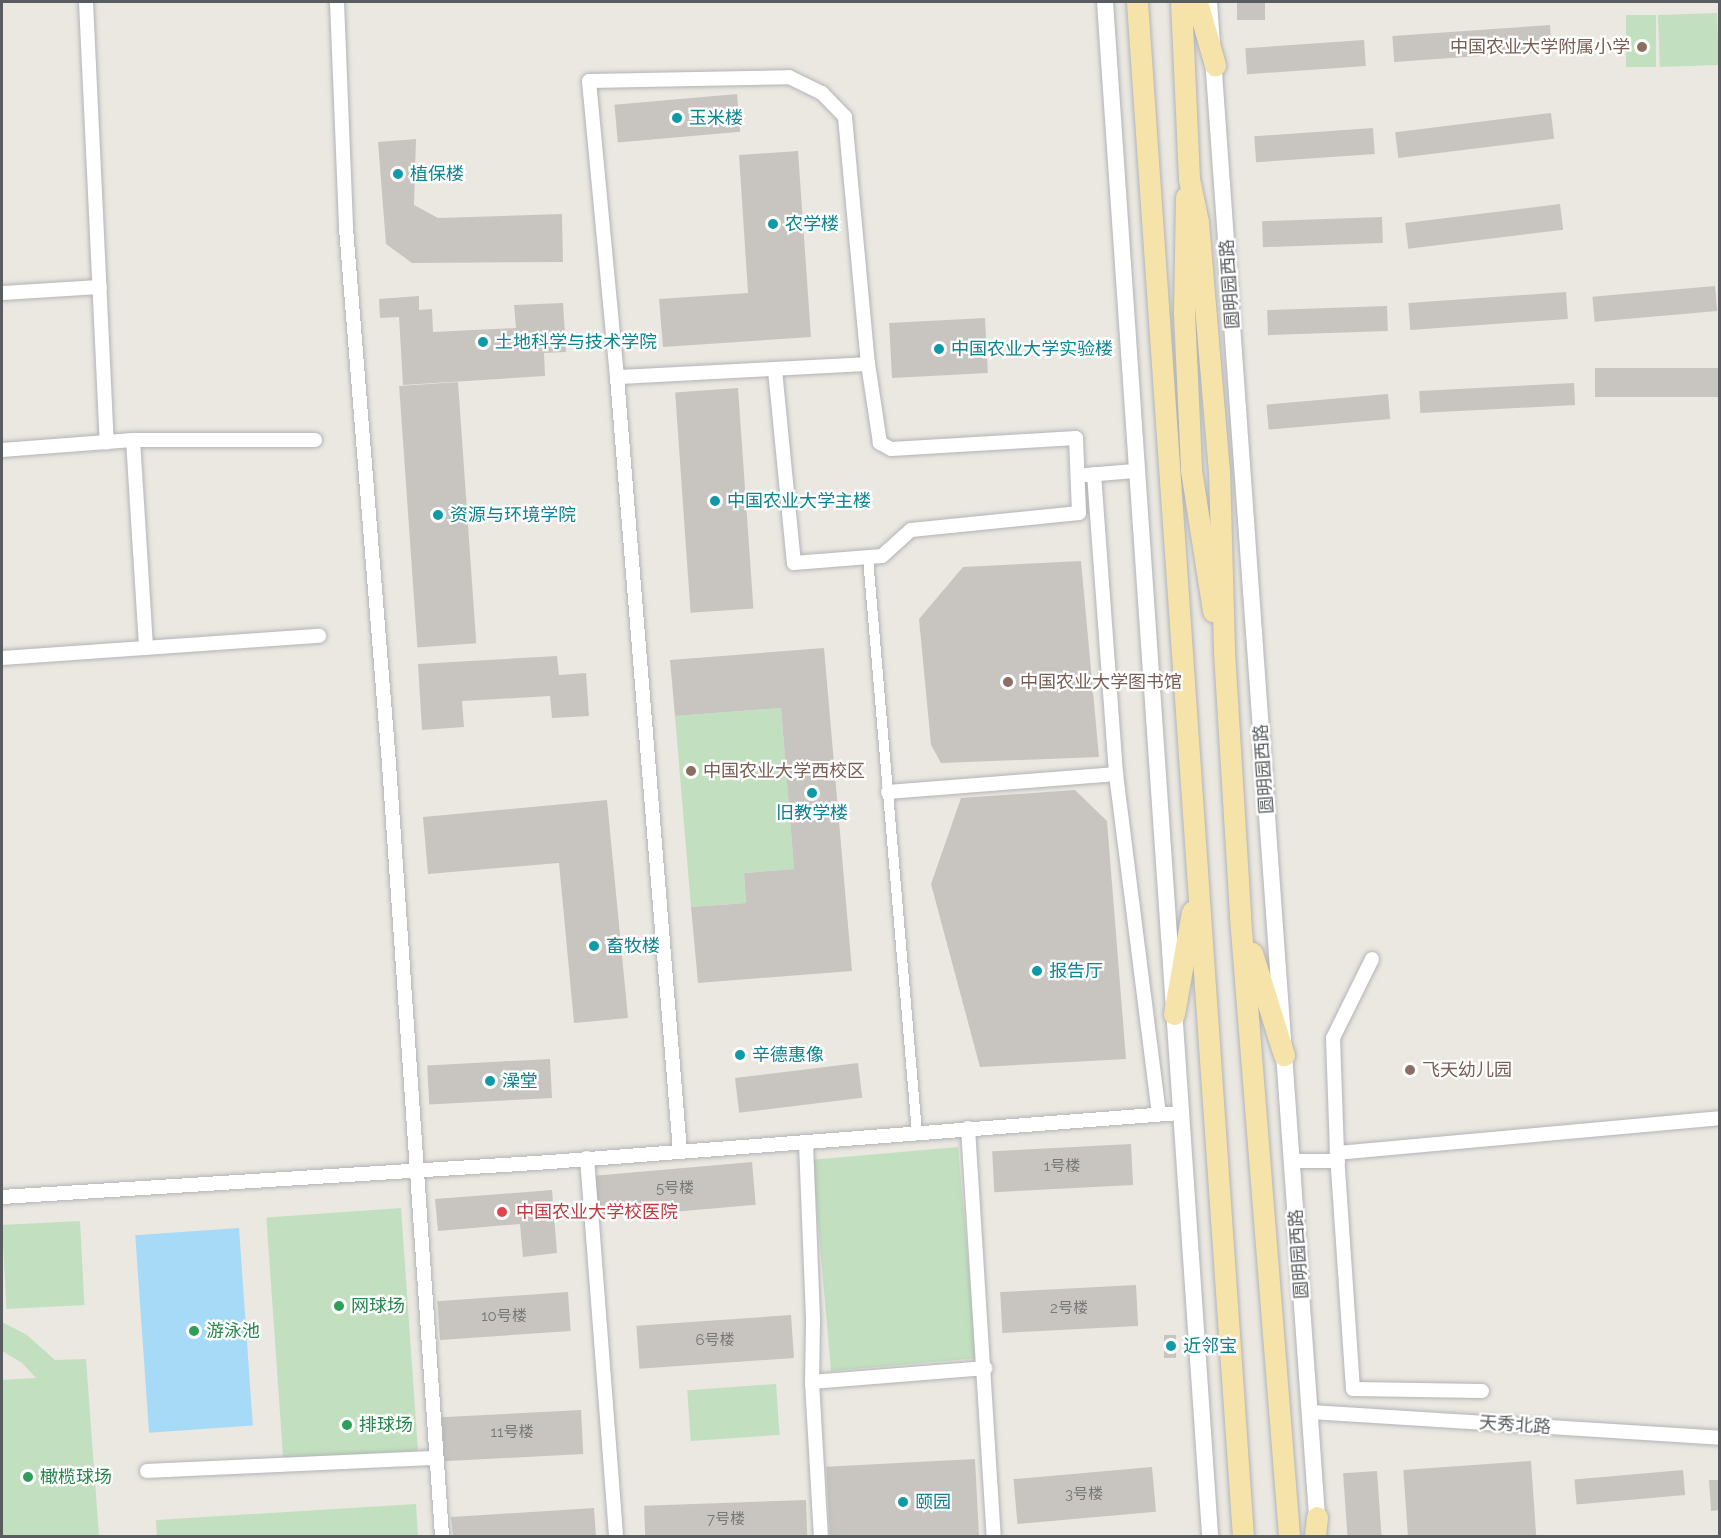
<!DOCTYPE html>
<meta charset="utf-8">
<style>
body{margin:0}
#map{position:relative;width:1721px;height:1538px;overflow:hidden;background:#ebe8e1;font-family:Raleway,"Noto Sans SC",sans-serif}
div>[style]{position:absolute}
.green>*{inset:0;background:#c2e0bf;transform-origin:0 0}
.water>*{inset:0;background:#a6daf6;transform-origin:0 0}
.building>*{inset:0;background:#c8c5c0;transform-origin:0 0}
.roads{filter:drop-shadow(0 0 2px #b1b4b7) drop-shadow(0 0 2px #b1b4b7)}
.pedestrian>*{height:10px;margin:-5px;padding:0 5px;transform-origin:5px;border-radius:5px;background:#fff}
.minor>*{height:14px;margin:-7px;padding:0 7px;transform-origin:7px;border-radius:7px;background:#fff}
.tertiary>*{height:16px;margin:-8px;padding:0 8px;transform-origin:8px;border-radius:8px;background:#fff}
.primary>*{height:21px;margin:-10.5px;padding:0 10.5px;transform-origin:10.5px;border-radius:10.5px;background:#f6e3aa}
.dots>*{width:16px;height:16px;translate:-50% -50%;box-sizing:border-box;border:3px solid #fff;border-radius:50%}
span{translate:-50% -50%;white-space:nowrap;text-align:center;line-height:1.15;-webkit-text-stroke:4.5px #fff;paint-order:stroke}
.number-label{font-size:15px;color:#757778}
.number-label span{-webkit-text-stroke-width:0}
.education-label{font-size:18px;color:#785e54}
.right{translate:-100% -50%;text-align:right}
.left{translate:0 -50%;text-align:left}
.culture-label{font-size:18px;color:#0d838f}
.street-label{font-size:18px;color:#595d60}
.health-label{font-size:18px;color:#be3a42}
.leisure-label{font-size:18px;color:#27864d}
.frame{position:absolute;inset:0;border:3px solid #595d60;pointer-events:none}
</style>
<div id="map">
<div class="green">
<div style="left:1717px;top:13px;width:52px;height:59px;rotate:88deg"></div>
<div style="left:1626px;top:15px;width:30px;height:52px"></div>
<div style="clip-path:polygon(781px 708px,794px 869px,744px 873px,746px 903px,691px 907px,675px 716px)"></div>
<div style="left:958px;top:1147px;width:212px;height:146px;rotate:85deg"></div>
<div style="left:401px;top:1208px;width:243px;height:135px;rotate:86deg"></div>
<div style="left:80px;top:1221px;width:84px;height:78px;rotate:87deg"></div>
<div style="clip-path:polygon(2px 1322px,27px 1335px,55px 1360px,86px 1359px,99px 1536px,2px 1536px,2px 1380px,36px 1378px,22px 1363px,2px 1351px)"></div>
<div style="left:776px;top:1384px;width:51px;height:89px;rotate:86deg"></div>
<div style="clip-path:polygon(416px 1504px,418px 1536px,157px 1536px,156px 1520px)"></div>
</div>
<div class="water">
<div style="left:239px;top:1228px;width:198px;height:104px;rotate:86deg"></div>
</div>
<div class="building">
<div style="left:1237px;top:2px;width:28px;height:18px"></div>
<div style="left:1550px;top:25px;width:26px;height:158px;rotate:86deg"></div>
<div style="left:1364px;top:40px;width:26px;height:119px;rotate:86deg"></div>
<div style="left:737px;top:94px;width:38px;height:123px;rotate:85deg"></div>
<div style="left:1551px;top:113px;width:26px;height:157px;rotate:83deg"></div>
<div style="left:1373px;top:128px;width:26px;height:119px;rotate:86deg"></div>
<div style="clip-path:polygon(416px 139px,414px 205px,438px 218px,562px 214px,563px 262px,412px 263px,386px 244px,378px 142px)"></div>
<div style="clip-path:polygon(798px 151px,811px 337px,663px 347px,659px 299px,748px 293px,739px 155px)"></div>
<div style="left:1560px;top:204px;width:26px;height:156px;rotate:83deg"></div>
<div style="left:1382px;top:217px;width:26px;height:120px;rotate:88deg"></div>
<div style="left:1715px;top:286px;width:25px;height:123px;rotate:85deg"></div>
<div style="left:1566px;top:292px;width:27px;height:158px;rotate:86deg"></div>
<div style="clip-path:polygon(419px 296px,419px 310px,432px 309px,433px 332px,516px 328px,514px 305px,563px 303px,566px 352px,544px 353px,545px 376px,403px 385px,399px 317px,380px 318px,379px 299px)"></div>
<div style="left:1387px;top:306px;width:25px;height:120px;rotate:88deg"></div>
<div style="left:985px;top:318px;width:55px;height:96px;rotate:87deg"></div>
<div style="left:1720px;top:368px;width:29px;height:125px;rotate:90deg"></div>
<div style="left:458px;top:382px;width:262px;height:59px;rotate:86deg"></div>
<div style="left:1574px;top:383px;width:22px;height:155px;rotate:87deg"></div>
<div style="left:738px;top:388px;width:221px;height:63px;rotate:86deg"></div>
<div style="left:1388px;top:394px;width:25px;height:122px;rotate:85deg"></div>
<div style="clip-path:polygon(1081px 561px,1099px 757px,941px 763px,931px 745px,919px 619px,963px 567px)"></div>
<div style="clip-path:polygon(824px 648px,852px 971px,698px 983px,691px 907px,746px 903px,744px 873px,794px 869px,781px 708px,675px 716px,670px 660px)"></div>
<div style="clip-path:polygon(557px 656px,559px 675px,586px 673px,589px 716px,552px 718px,550px 696px,462px 701px,464px 727px,422px 730px,418px 664px)"></div>
<div style="clip-path:polygon(1075px 790px,1107px 821px,1126px 1059px,980px 1067px,931px 884px,961px 798px)"></div>
<div style="clip-path:polygon(607px 800px,628px 1018px,574px 1023px,559px 863px,428px 874px,423px 817px)"></div>
<div style="left:550px;top:1059px;width:39px;height:123px;rotate:87deg"></div>
<div style="left:858px;top:1063px;width:35px;height:124px;rotate:83deg"></div>
<div style="left:1131px;top:1144px;width:41px;height:139px;rotate:87deg"></div>
<div style="left:752px;top:1162px;width:43px;height:158px;rotate:85deg"></div>
<div style="clip-path:polygon(552px 1190px,557px 1253px,523px 1257px,520px 1224px,438px 1231px,435px 1199px)"></div>
<div style="left:1136px;top:1285px;width:41px;height:136px;rotate:87deg"></div>
<div style="left:568px;top:1292px;width:39px;height:131px;rotate:86deg"></div>
<div style="left:791px;top:1315px;width:43px;height:155px;rotate:86deg"></div>
<div style="left:1164px;top:1335px;width:12px;height:23px"></div>
<div style="left:581px;top:1410px;width:44px;height:140px;rotate:87deg"></div>
<div style="left:975px;top:1459px;width:77px;height:149px;rotate:87deg"></div>
<div style="left:1531px;top:1461px;width:75px;height:128px;rotate:86deg"></div>
<div style="left:1152px;top:1467px;width:45px;height:139px;rotate:85deg"></div>
<div style="left:1683px;top:1470px;width:25px;height:109px;rotate:85deg"></div>
<div style="left:1377px;top:1471px;width:65px;height:34px;rotate:86deg"></div>
<div style="clip-path:polygon(1709px 1480px,1720px 1480px,1720px 1510px,1711px 1511px)"></div>
<div style="left:806px;top:1500px;width:36px;height:162px;rotate:88deg"></div>
<div style="clip-path:polygon(594px 1508px,596px 1536px,453px 1536px,451px 1517px)"></div>
</div>
<div class="roads">
<div class="pedestrian">
<div style="left:868px;top:558px;width:577px;rotate:85.13deg"></div>
</div>
<div class="minor">
<div style="left:86px;top:2px;width:441px;rotate:87.3deg"></div>
<div style="left:337px;top:2px;width:226px;rotate:87.7deg"></div>
<div style="left:346px;top:228px;width:538px;rotate:85.41deg"></div>
<div style="left:389px;top:764px;width:774px;rotate:86.07deg"></div>
<div style="left:2px;top:293px;width:98px;rotate:-3.5deg"></div>
<div style="left:775px;top:370px;width:194px;rotate:84.4deg"></div>
<div style="left:794px;top:563px;width:88px;rotate:-4.5deg"></div>
<div style="left:882px;top:556px;width:39px;rotate:-42deg"></div>
<div style="left:911px;top:530px;width:169px;rotate:-5.8deg"></div>
<div style="left:1079px;top:513px;width:75px;rotate:-92.3deg"></div>
<div style="left:1076px;top:438px;width:185px;rotate:176.6deg"></div>
<div style="left:891px;top:449px;width:13px;rotate:-151deg"></div>
<div style="left:880px;top:443px;width:80px;rotate:-98.6deg"></div>
<div style="left:868px;top:364px;width:251px;rotate:177deg"></div>
<div style="left:617px;top:377px;width:297px;rotate:-95.4deg"></div>
<div style="left:589px;top:81px;width:200px;rotate:-1.1deg"></div>
<div style="left:789px;top:77px;width:37px;rotate:26deg"></div>
<div style="left:822px;top:93px;width:33px;rotate:46deg"></div>
<div style="left:845px;top:117px;width:248px;rotate:84.7deg"></div>
<div style="left:617px;top:377px;width:777px;rotate:85.35deg"></div>
<div style="left:133px;top:440px;width:208px;rotate:86.4deg"></div>
<div style="left:2px;top:450px;width:131px;rotate:-4.4deg"></div>
<div style="left:133px;top:440px;width:182px"></div>
<div style="left:1094px;top:474px;width:301px;rotate:85.8deg"></div>
<div style="left:1116px;top:774px;width:343px;rotate:82.8deg"></div>
<div style="left:1086px;top:475px;width:49px;rotate:-4.7deg"></div>
<div style="left:2px;top:658px;width:318px;rotate:-4deg"></div>
<div style="left:888px;top:792px;width:229px;rotate:-4.5deg"></div>
<div style="left:968px;top:1128px;width:409px;rotate:86.4deg"></div>
<div style="left:806px;top:1144px;width:177px;rotate:87.7deg"></div>
<div style="left:813px;top:1321px;width:61px;rotate:90.9deg"></div>
<div style="left:812px;top:1382px;width:154px;rotate:86.7deg"></div>
<div style="left:1337px;top:1153px;width:115px;rotate:-92deg"></div>
<div style="left:1333px;top:1038px;width:88px;rotate:-63.7deg"></div>
<div style="left:587px;top:1158px;width:379px;rotate:85.6deg"></div>
<div style="left:1291px;top:1161px;width:47px"></div>
<div style="left:2px;top:1197px;width:549px;rotate:-3.65deg"></div>
<div style="left:550px;top:1162px;width:632px;rotate:-4.45deg"></div>
<div style="left:812px;top:1382px;width:174px;rotate:-4.6deg"></div>
<div style="left:1482px;top:1391px;width:129px;rotate:-179.1deg"></div>
<div style="left:1353px;top:1389px;width:237px;rotate:-93.9deg"></div>
<div style="left:1337px;top:1153px;width:385px;rotate:-5.2deg"></div>
<div style="left:1311px;top:1412px;width:410px;rotate:3.6deg"></div>
<div style="left:147px;top:1471px;width:289px;rotate:-2.6deg"></div>
</div>
<div class="tertiary">
<div style="left:1105px;top:2px;width:1538px;rotate:86.08deg"></div>
<div style="left:1209px;top:2px;width:1532px;rotate:85.92deg"></div>
</div>
<div class="primary">
<div style="left:1137px;top:2px;width:1538px;rotate:86.05deg"></div>
<div style="left:1181px;top:2px;width:177px;rotate:87.4deg"></div>
<div style="left:1189px;top:179px;width:44px;rotate:78.2deg"></div>
<div style="left:1198px;top:222px;width:249px;rotate:85.2deg"></div>
<div style="left:1219px;top:470px;width:182px;rotate:88.4deg"></div>
<div style="left:1224px;top:652px;width:265px;rotate:86.5deg"></div>
<div style="left:1240px;top:917px;width:621px;rotate:85.47deg"></div>
<div style="left:1197px;top:2px;width:66px;rotate:74.1deg"></div>
<div style="left:1186px;top:197px;width:116px;rotate:91deg"></div>
<div style="left:1184px;top:313px;width:157px;rotate:87.4deg"></div>
<div style="left:1191px;top:470px;width:143px;rotate:81.1deg"></div>
<div style="left:1252px;top:953px;width:107px;rotate:72.6deg"></div>
<div style="left:1174px;top:1014px;width:104px;rotate:-80deg"></div>
<div style="left:1315px;top:1536px;width:19px;rotate:-84deg"></div>
</div>
</div>
<div class="dots">
<div style="left:1642px;top:47px;background:#8d6e63"></div>
<div style="left:677px;top:118px;background:#0f9aa8"></div>
<div style="left:398px;top:174px;background:#0f9aa8"></div>
<div style="left:773px;top:224px;background:#0f9aa8"></div>
<div style="left:483px;top:342px;background:#0f9aa8"></div>
<div style="left:939px;top:349px;background:#0f9aa8"></div>
<div style="left:715px;top:501px;background:#0f9aa8"></div>
<div style="left:438px;top:515px;background:#0f9aa8"></div>
<div style="left:1008px;top:682px;background:#8d6e63"></div>
<div style="left:691px;top:771px;background:#8d6e63"></div>
<div style="left:812px;top:793px;background:#0f9aa8"></div>
<div style="left:594px;top:946px;background:#0f9aa8"></div>
<div style="left:1037px;top:971px;background:#0f9aa8"></div>
<div style="left:740px;top:1055px;background:#0f9aa8"></div>
<div style="left:1410px;top:1070px;background:#8d6e63"></div>
<div style="left:490px;top:1081px;background:#0f9aa8"></div>
<div style="left:502px;top:1212px;background:#e0444e"></div>
<div style="left:339px;top:1306px;background:#2e9e5b"></div>
<div style="left:194px;top:1331px;background:#2e9e5b"></div>
<div style="left:1171px;top:1346px;background:#0f9aa8"></div>
<div style="left:347px;top:1425px;background:#2e9e5b"></div>
<div style="left:28px;top:1477px;background:#2e9e5b"></div>
<div style="left:903px;top:1502px;background:#0f9aa8"></div>
</div>
<div class="number-label">
<span style="left:1062px;top:1167px">1号楼</span>
<span style="left:675px;top:1189px">5号楼</span>
<span style="left:1069px;top:1309px">2号楼</span>
<span style="left:504px;top:1317px">10号楼</span>
<span style="left:715px;top:1341px">6号楼</span>
<span style="left:512px;top:1433px">11号楼</span>
<span style="left:1084px;top:1495px">3号楼</span>
<span style="left:726px;top:1520px">7号楼</span>
</div>
<div class="education-label">
<span class="right" style="left:1630px;top:47px">中国农业大学附属小学</span>
<span class="left" style="left:1020px;top:682px">中国农业大学图书馆</span>
<span class="left" style="left:703px;top:771px">中国农业大学西校区</span>
<span class="left" style="left:1422px;top:1070px">飞天幼儿园</span>
</div>
<div class="culture-label">
<span class="left" style="left:689px;top:118px">玉米楼</span>
<span class="left" style="left:410px;top:174px">植保楼</span>
<span class="left" style="left:785px;top:224px">农学楼</span>
<span class="left" style="left:495px;top:342px">土地科学与技术学院</span>
<span class="left" style="left:951px;top:349px">中国农业大学实验楼</span>
<span class="left" style="left:727px;top:501px">中国农业大学主楼</span>
<span class="left" style="left:450px;top:515px">资源与环境学院</span>
<span style="left:812px;top:813px">旧教学楼</span>
<span class="left" style="left:606px;top:946px">畜牧楼</span>
<span class="left" style="left:1049px;top:971px">报告厅</span>
<span class="left" style="left:752px;top:1055px">辛德惠像</span>
<span class="left" style="left:502px;top:1081px">澡堂</span>
<span class="left" style="left:1183px;top:1346px">近邻宝</span>
<span class="left" style="left:915px;top:1502px">颐园</span>
</div>
<div class="street-label">
<span style="left:1230px;top:284px;rotate:-94deg">圆明园西路</span>
<span style="left:1264px;top:769px;rotate:-94deg">圆明园西路</span>
<span style="left:1299px;top:1254px;rotate:-94deg">圆明园西路</span>
<span style="left:1515px;top:1425px;rotate:4deg">天秀北路</span>
</div>
<div class="health-label">
<span class="left" style="left:516px;top:1212px">中国农业大学校医院</span>
</div>
<div class="leisure-label">
<span class="left" style="left:351px;top:1306px">网球场</span>
<span class="left" style="left:206px;top:1331px">游泳池</span>
<span class="left" style="left:359px;top:1425px">排球场</span>
<span class="left" style="left:40px;top:1477px">橄榄球场</span>
</div>
<div class="frame"></div>
</div>
